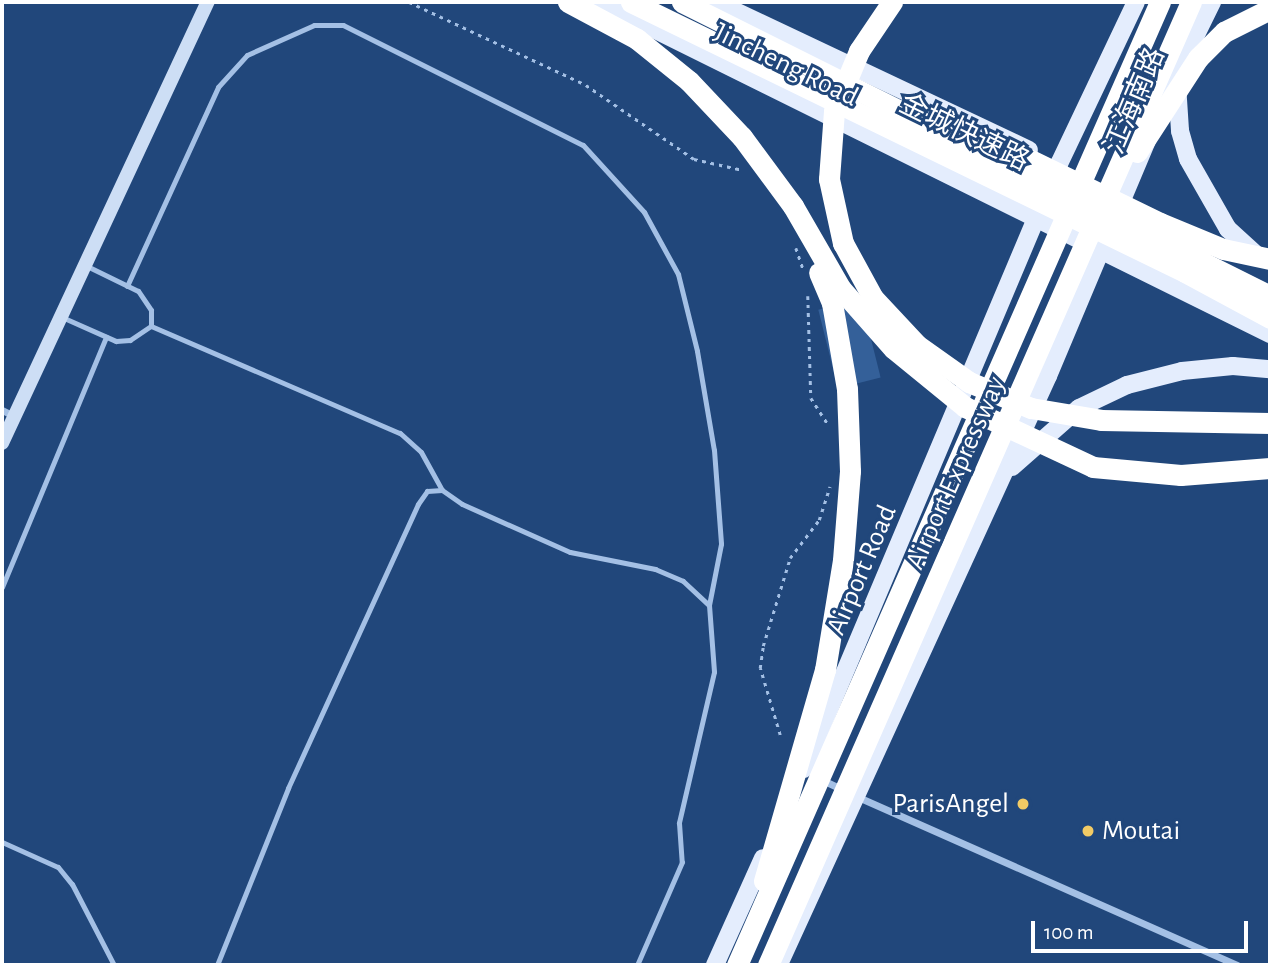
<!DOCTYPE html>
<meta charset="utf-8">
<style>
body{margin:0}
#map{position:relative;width:1272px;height:967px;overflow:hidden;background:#21477b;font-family:"Alegreya Sans","Noto Sans SC",sans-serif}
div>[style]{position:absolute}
.green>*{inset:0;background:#346099;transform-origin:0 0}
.path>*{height:2.5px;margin-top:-1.25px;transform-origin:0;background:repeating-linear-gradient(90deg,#a4c0e5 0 3.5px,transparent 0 8.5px)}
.lane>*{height:5px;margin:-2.5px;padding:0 2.5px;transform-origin:2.5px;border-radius:2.5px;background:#a4c0e5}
.street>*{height:7px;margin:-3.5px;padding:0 3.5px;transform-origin:3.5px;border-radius:3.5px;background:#a4c0e5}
.secondary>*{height:14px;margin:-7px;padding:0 7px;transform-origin:7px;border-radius:7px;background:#cddef5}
.primary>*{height:18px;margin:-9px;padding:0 9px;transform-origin:9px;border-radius:9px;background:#e4edfd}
.highway>*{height:21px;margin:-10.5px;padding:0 10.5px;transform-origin:10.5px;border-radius:10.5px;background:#fff}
.highway-bridge>*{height:21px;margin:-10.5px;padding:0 10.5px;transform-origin:10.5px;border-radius:10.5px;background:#fff}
.dots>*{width:19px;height:19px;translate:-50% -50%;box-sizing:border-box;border:4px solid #21477b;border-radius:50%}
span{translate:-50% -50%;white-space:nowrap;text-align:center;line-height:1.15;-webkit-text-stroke:6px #21477b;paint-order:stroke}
.street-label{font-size:28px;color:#fff}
.poi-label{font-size:28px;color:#fff}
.right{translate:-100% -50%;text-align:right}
.left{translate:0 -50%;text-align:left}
.frame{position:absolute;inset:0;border:4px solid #fff;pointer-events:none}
.scale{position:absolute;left:1031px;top:921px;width:217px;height:32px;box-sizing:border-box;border:4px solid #fff;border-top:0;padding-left:9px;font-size:21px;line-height:24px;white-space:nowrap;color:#fff;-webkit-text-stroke:5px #21477b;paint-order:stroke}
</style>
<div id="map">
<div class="green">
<div style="left:861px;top:299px;width:81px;height:44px;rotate:76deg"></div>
</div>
<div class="path">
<div style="left:409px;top:2px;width:195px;rotate:25.1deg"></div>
<div style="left:586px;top:85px;width:131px;rotate:34.4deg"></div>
<div style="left:694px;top:159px;width:50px;rotate:12.7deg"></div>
<div style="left:796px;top:248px;width:21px;rotate:71deg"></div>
<div style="left:808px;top:296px;width:102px;rotate:88.3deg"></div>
<div style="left:811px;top:398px;width:33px;rotate:57deg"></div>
<div style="left:780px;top:735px;width:70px;rotate:-106.6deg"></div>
<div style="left:760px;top:668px;width:22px;rotate:-82deg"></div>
<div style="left:763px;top:646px;width:92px;rotate:-72.9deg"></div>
<div style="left:790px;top:558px;width:48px;rotate:-52.7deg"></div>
<div style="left:819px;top:520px;width:35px;rotate:-72deg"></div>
</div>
<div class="lane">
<div style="left:127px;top:286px;width:219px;rotate:-65.4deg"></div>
<div style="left:218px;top:87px;width:43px;rotate:-47.8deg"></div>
<div style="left:247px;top:55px;width:73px;rotate:-24.1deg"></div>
<div style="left:314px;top:25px;width:29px"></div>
<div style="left:343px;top:25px;width:268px;rotate:26.6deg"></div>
<div style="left:583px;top:145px;width:91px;rotate:47.7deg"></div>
<div style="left:644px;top:212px;width:71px;rotate:61.3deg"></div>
<div style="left:678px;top:274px;width:79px;rotate:76.1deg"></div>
<div style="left:697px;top:351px;width:100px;rotate:80.3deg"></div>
<div style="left:714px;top:450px;width:94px;rotate:85.7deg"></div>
<div style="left:721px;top:544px;width:62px;rotate:101.1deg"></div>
<div style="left:64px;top:318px;width:57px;rotate:23.9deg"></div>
<div style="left:116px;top:341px;width:14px;rotate:-4deg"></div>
<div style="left:130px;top:340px;width:25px;rotate:-34deg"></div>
<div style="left:151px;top:326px;width:16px;rotate:-90deg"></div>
<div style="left:151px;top:310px;width:23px;rotate:-124deg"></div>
<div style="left:138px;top:291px;width:57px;rotate:-153.9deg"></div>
<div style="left:151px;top:326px;width:271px;rotate:23.3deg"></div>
<div style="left:400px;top:433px;width:28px;rotate:42deg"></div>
<div style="left:421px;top:452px;width:43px;rotate:61.1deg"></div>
<div style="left:442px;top:490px;width:24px;rotate:35deg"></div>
<div style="left:462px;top:504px;width:118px;rotate:24deg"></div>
<div style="left:570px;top:552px;width:87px;rotate:11.3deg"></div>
<div style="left:655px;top:569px;width:30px;rotate:23deg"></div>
<div style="left:683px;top:581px;width:35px;rotate:43deg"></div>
<div style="left:709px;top:605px;width:67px;rotate:85.7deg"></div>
<div style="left:714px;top:672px;width:155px;rotate:103.1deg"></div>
<div style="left:679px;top:823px;width:39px;rotate:86deg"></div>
<div style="left:682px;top:862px;width:112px;rotate:113.6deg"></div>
<div style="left:2px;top:587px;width:271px;rotate:-67.4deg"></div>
<div style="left:2px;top:842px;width:61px;rotate:24.1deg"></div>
<div style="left:58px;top:867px;width:22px;rotate:51deg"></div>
<div style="left:72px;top:884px;width:91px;rotate:62.6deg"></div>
<div style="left:217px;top:965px;width:191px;rotate:-68.1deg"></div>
<div style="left:288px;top:788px;width:312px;rotate:-65.4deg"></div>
<div style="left:418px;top:504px;width:16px;rotate:-55deg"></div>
<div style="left:427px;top:491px;width:15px;rotate:-4deg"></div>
</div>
<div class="street">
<div style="left:2px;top:410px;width:13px;rotate:27deg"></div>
<div style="left:820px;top:779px;width:26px;rotate:25deg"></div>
<div style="left:858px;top:797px;width:415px;rotate:23.9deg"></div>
</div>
<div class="secondary">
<div style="left:2px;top:443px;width:487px;rotate:-65deg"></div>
</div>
<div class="primary">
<div style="left:599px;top:2px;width:749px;rotate:26.33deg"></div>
<div style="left:716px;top:2px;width:346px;rotate:25.3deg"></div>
<div style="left:1177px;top:84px;width:47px;rotate:86.3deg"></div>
<div style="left:1180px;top:131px;width:29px;rotate:74deg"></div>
<div style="left:1188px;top:159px;width:81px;rotate:60.3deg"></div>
<div style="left:1228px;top:229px;width:43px;rotate:42.2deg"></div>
<div style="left:1166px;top:96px;width:105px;rotate:-63.9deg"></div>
<div style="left:1012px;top:467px;width:89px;rotate:-41.4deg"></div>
<div style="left:1079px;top:408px;width:53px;rotate:-25.6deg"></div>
<div style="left:1127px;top:385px;width:57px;rotate:-14.3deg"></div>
<div style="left:1182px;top:371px;width:51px;rotate:-5.6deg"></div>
<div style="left:1233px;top:366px;width:37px;rotate:5deg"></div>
<div style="left:804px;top:769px;width:657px;rotate:-67.15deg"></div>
<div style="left:1059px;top:164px;width:179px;rotate:-64.6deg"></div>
<div style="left:780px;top:962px;width:644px;rotate:-65.42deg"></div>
<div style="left:1048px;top:376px;width:255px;rotate:-67.2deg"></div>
<div style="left:715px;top:965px;width:117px;rotate:-65.8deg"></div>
</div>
<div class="highway">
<div style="left:568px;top:2px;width:78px;rotate:28.2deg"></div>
<div style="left:637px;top:39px;width:67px;rotate:38.9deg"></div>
<div style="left:1101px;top:420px;width:169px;rotate:1deg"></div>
</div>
<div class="highway-bridge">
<div style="left:631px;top:2px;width:616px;rotate:25.98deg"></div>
<div style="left:1185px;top:272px;width:97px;rotate:28.4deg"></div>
<div style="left:682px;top:2px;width:657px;rotate:26.57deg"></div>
<div style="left:892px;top:2px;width:59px;rotate:124deg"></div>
<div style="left:859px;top:51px;width:65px;rotate:112.6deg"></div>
<div style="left:834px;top:111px;width:68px;rotate:94.2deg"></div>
<div style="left:829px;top:179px;width:66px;rotate:77.7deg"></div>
<div style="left:843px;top:243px;width:63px;rotate:61.4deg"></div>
<div style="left:873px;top:298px;width:64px;rotate:46.9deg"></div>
<div style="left:917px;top:345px;width:64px;rotate:35.4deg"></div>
<div style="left:969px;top:382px;width:67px;rotate:22.8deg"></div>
<div style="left:1031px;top:408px;width:71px;rotate:9.7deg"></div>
<div style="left:689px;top:81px;width:77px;rotate:46.6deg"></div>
<div style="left:742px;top:137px;width:86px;rotate:53.5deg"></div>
<div style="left:793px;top:206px;width:96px;rotate:60deg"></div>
<div style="left:841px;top:289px;width:79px;rotate:48.6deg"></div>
<div style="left:893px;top:348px;width:93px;rotate:39.3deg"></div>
<div style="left:965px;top:407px;width:141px;rotate:25.1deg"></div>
<div style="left:1093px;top:467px;width:88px;rotate:5.2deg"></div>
<div style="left:1181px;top:475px;width:89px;rotate:-4.5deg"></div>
<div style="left:1012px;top:151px;width:165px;rotate:25.9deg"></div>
<div style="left:1160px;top:223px;width:68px;rotate:22.4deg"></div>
<div style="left:1223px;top:249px;width:48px;rotate:12deg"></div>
<div style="left:1137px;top:152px;width:112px;rotate:-57deg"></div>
<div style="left:1198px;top:58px;width:37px;rotate:-45deg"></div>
<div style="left:1224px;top:32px;width:51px;rotate:-26.6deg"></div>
<div style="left:764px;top:881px;width:220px;rotate:-73.9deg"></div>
<div style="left:825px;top:670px;width:111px;rotate:-80.7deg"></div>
<div style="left:843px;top:560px;width:89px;rotate:-85.5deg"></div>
<div style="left:850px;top:471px;width:82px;rotate:-92.1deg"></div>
<div style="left:847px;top:389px;width:87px;rotate:-99.9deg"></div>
<div style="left:832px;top:303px;width:33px;rotate:-113deg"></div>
<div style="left:737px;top:965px;width:1052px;rotate:-66.29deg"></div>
<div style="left:768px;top:965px;width:1052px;rotate:-66.29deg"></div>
</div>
<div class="dots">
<div style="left:1023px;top:804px;background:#f2cb65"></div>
<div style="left:1088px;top:831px;background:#f2cb65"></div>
</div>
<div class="street-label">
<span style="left:786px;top:65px;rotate:26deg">Jincheng Road</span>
<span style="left:1135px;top:101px;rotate:-67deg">江海南路</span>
<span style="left:964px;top:133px;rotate:26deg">金城快速路</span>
<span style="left:956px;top:473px;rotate:-66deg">Airport Expressway</span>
<span style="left:862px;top:570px;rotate:-67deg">Airport Road</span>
</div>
<div class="poi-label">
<span class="right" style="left:1009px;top:804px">ParisAngel</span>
<span class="left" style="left:1102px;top:831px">Moutai</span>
</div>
<div class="frame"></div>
<div class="scale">100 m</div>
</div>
